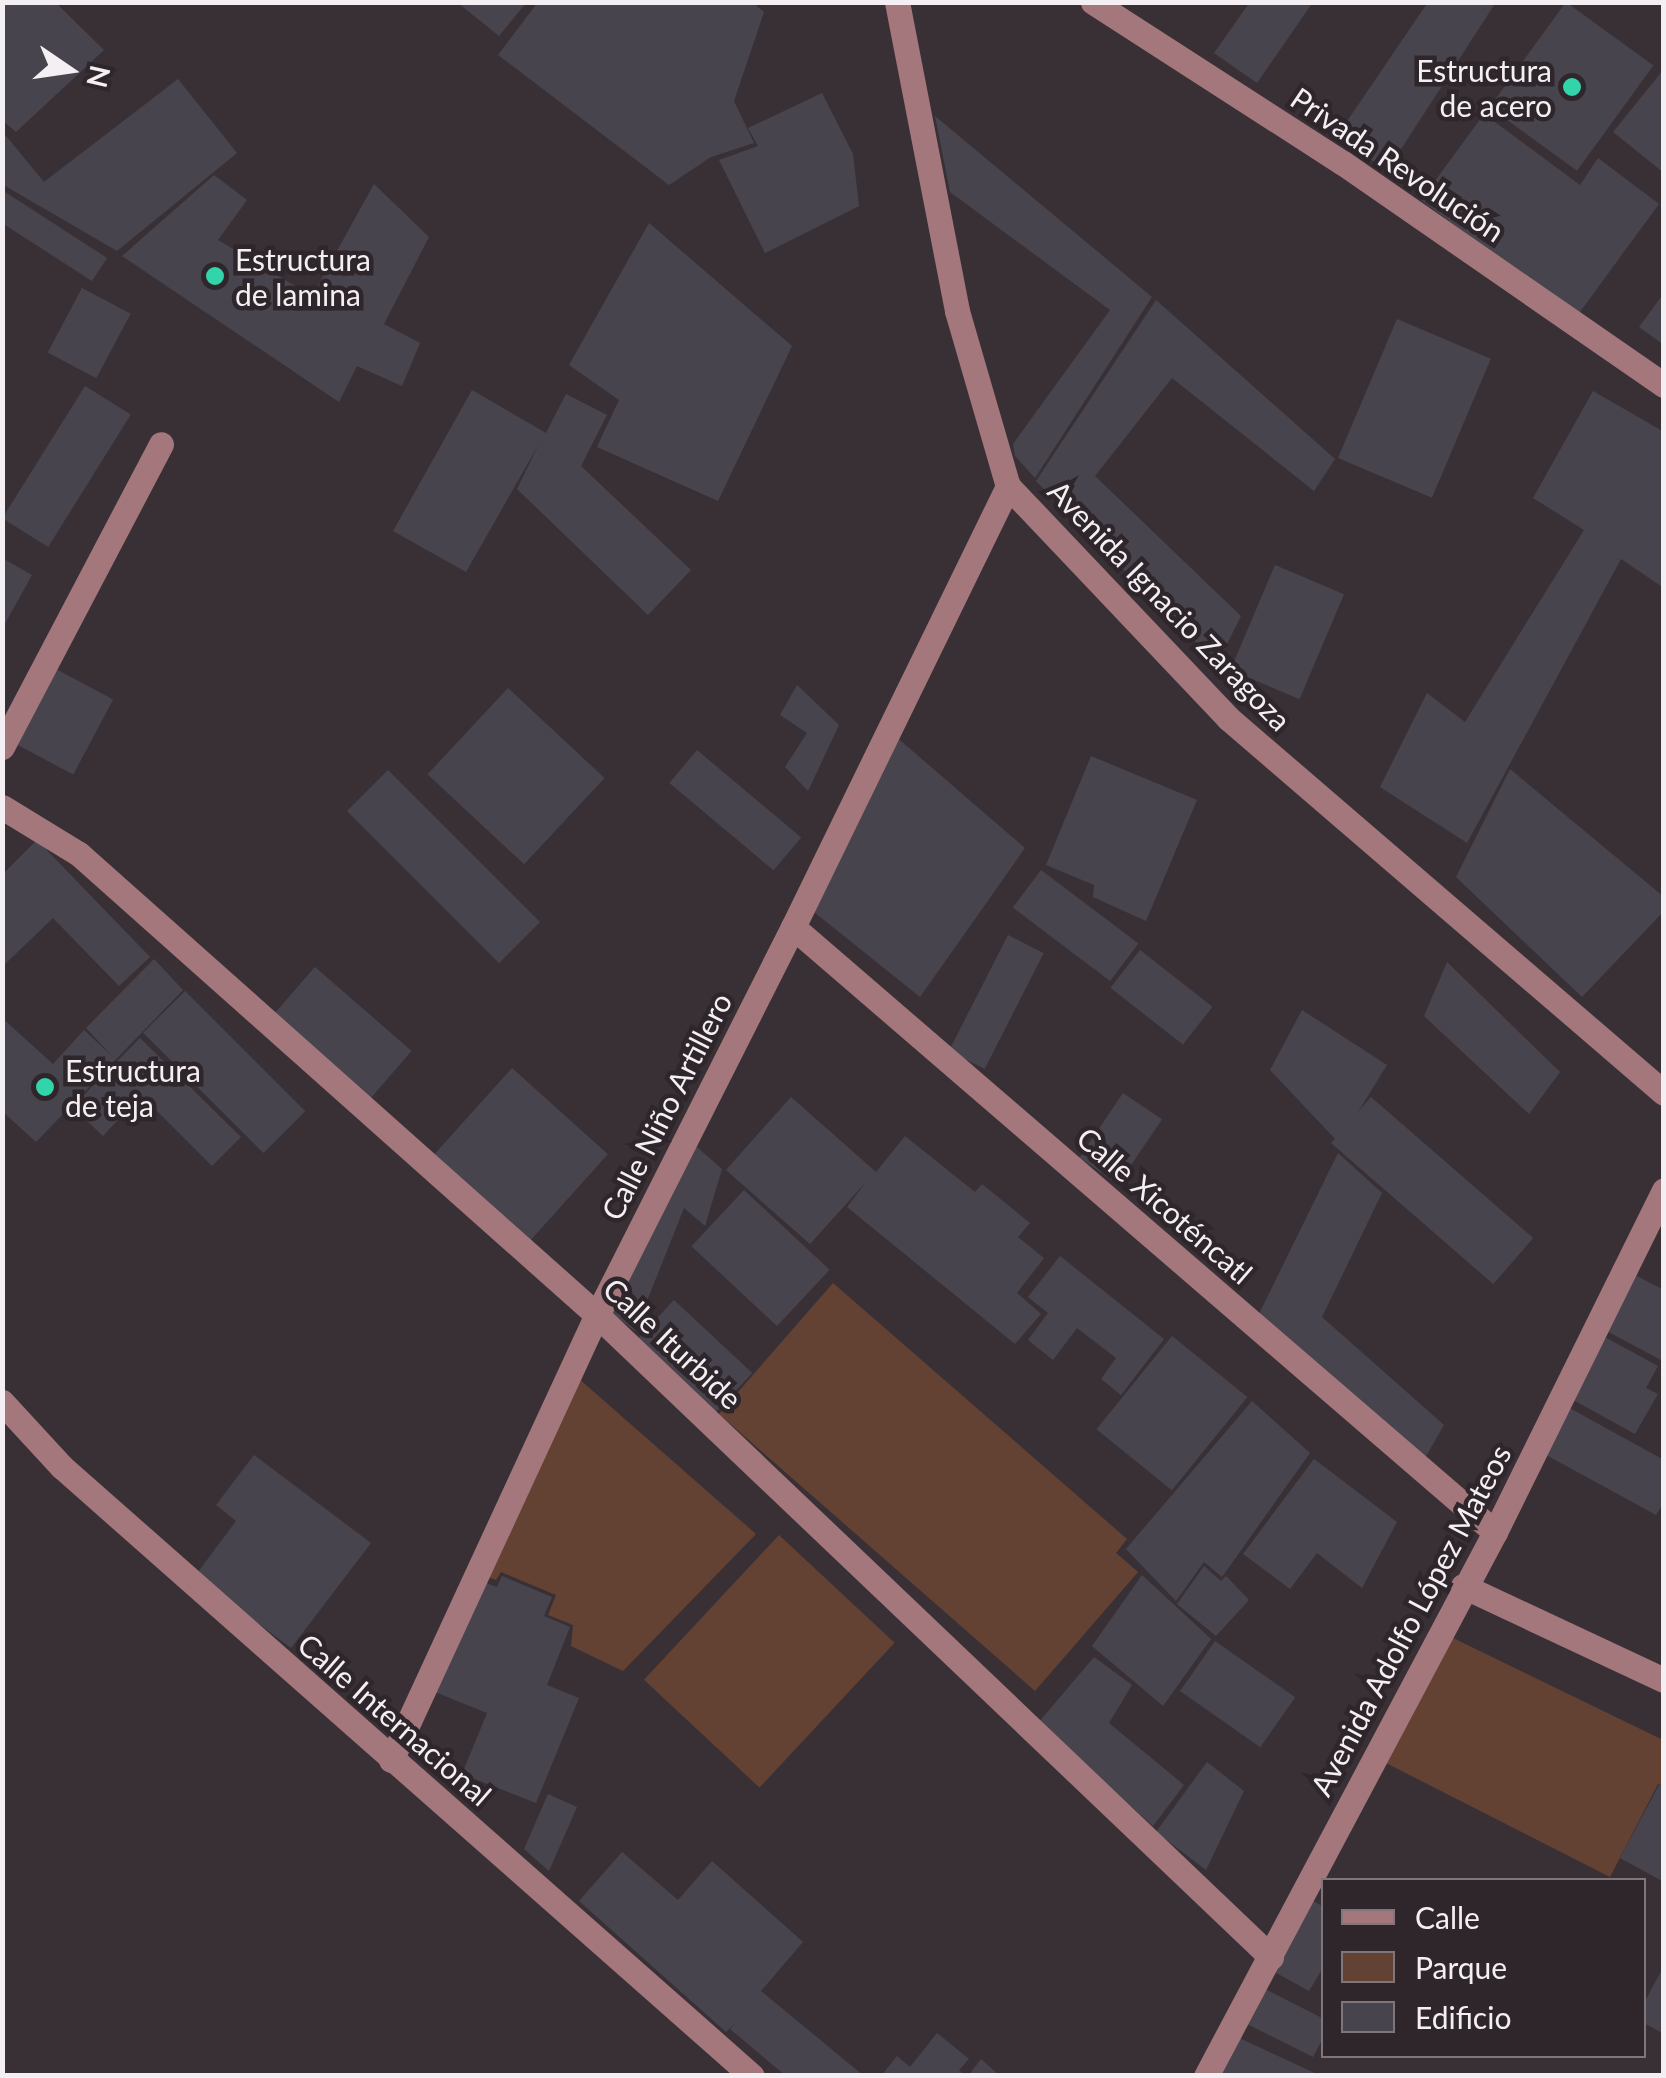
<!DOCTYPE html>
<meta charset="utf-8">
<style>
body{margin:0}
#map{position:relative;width:1666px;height:2078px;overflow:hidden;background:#393036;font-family:Lato,sans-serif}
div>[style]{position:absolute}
.green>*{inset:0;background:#644233;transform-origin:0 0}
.building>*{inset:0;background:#48444e;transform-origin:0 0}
.minor>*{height:25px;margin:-12.5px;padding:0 12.5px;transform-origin:12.5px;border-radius:12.5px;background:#a3777c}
.dots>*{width:28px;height:28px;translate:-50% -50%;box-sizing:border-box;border:5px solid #2f262c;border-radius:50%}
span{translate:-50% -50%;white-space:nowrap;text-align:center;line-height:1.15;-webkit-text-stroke:9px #2f262c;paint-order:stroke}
.poi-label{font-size:30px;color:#f4eff2}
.right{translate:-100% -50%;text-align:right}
.left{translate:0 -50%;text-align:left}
.street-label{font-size:30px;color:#f4eff2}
.frame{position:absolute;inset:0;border:5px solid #f4eff2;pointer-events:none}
.legend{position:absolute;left:1321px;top:1878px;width:325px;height:180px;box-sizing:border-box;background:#2f262c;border:2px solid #7e767b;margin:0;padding:12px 18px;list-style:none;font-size:30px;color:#f4eff2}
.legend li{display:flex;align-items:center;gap:20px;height:50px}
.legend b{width:50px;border:2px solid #7e767b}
.north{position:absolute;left:20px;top:20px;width:100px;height:100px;-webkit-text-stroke:8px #2f262c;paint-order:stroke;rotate:103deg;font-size:28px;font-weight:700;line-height:40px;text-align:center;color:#f4eff2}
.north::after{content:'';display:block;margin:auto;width:35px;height:45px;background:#f4eff2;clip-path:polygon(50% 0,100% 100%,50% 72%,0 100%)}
</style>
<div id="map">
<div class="green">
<div style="clip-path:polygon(833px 1283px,1127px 1539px,1116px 1553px,1138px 1572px,1035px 1691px,719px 1414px)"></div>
<div style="clip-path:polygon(578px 1378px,756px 1534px,623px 1671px,571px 1646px,573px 1625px,548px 1615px,556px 1595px,501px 1572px,496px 1580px,481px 1575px)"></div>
<div style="left:779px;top:1535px;width:158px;height:198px;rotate:43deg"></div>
<div style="clip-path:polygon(1453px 1638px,1663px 1740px,1663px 1786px,1658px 1784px,1610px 1877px,1386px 1763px)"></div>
</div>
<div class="building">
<div style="clip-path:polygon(2px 2px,55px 2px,104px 50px,16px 132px,2px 120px)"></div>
<div style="clip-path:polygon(538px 2px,752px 2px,764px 12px,734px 101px,754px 143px,711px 157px,669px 185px,498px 55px)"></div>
<div style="clip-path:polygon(1250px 2px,1313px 2px,1257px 83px,1214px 53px)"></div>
<div style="clip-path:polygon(1428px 2px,1496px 2px,1387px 171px,1337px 136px)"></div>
<div style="left:1566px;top:2px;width:108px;height:130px;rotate:36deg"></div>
<div style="clip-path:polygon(458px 3px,526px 3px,499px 36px)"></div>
<div style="clip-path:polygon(1664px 69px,1664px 173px,1613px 132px)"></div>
<div style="clip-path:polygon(178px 79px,237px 153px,117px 251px,2px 184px,2px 131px,44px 182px)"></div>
<div style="clip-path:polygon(822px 93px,853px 154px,859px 206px,765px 253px,719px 160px,758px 146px,748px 128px)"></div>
<div style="clip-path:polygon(1484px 114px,1580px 185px,1598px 158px,1659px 204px,1577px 316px,1421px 200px)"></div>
<div style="clip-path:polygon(935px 116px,1152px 297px,1035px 478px,1015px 456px,1013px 444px,1110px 310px,950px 192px)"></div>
<div style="clip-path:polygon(214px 175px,247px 200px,218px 240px,312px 296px,374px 184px,429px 237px,384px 324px,420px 343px,402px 386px,357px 366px,339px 402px,122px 256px)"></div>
<div style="clip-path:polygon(2px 190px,107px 258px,92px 281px,2px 223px)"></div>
<div style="clip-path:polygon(649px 223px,792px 346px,718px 501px,597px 447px,619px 400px,569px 365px)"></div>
<div style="left:82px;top:288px;width:55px;height:73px;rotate:28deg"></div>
<div style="clip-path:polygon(1664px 293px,1664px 345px,1639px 327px)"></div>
<div style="clip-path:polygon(1156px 300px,1335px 459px,1314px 491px,1172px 378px,1095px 476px,1241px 616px,1217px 664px,1036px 481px)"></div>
<div style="left:1397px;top:319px;width:102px;height:151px;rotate:23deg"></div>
<div style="left:85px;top:386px;width:54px;height:156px;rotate:32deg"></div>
<div style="clip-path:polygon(472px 390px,546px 433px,566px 394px,607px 415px,581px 466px,691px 570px,648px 615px,517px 489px,539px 444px,466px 572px,393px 531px)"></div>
<div style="clip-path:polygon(1593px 391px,1664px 432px,1664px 588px,1621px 559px,1467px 843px,1380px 787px,1427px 693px,1465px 722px,1584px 530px,1533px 498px)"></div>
<div style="clip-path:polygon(2px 558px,32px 575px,2px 629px)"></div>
<div style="left:1275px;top:565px;width:75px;height:114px;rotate:23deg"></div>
<div style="left:54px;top:668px;width:67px;height:85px;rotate:28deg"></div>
<div style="clip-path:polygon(797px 685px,839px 725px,808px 791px,785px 767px,807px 733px,780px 715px)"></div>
<div style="left:508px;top:688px;width:132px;height:118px;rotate:43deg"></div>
<div style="clip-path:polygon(894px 735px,1025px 848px,920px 997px,814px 912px)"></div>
<div style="left:697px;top:750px;width:136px;height:43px;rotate:40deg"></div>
<div style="clip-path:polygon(1091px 756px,1197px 800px,1146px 921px,1093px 897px,1094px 885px,1046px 865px)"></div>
<div style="clip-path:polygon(1510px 769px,1664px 897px,1664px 911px,1582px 997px,1456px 877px)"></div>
<div style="left:388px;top:770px;width:215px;height:58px;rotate:45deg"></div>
<div style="clip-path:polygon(37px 840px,150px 957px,119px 986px,53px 918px,2px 967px,2px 875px)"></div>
<div style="left:1041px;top:870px;width:122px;height:47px;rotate:37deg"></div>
<div style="left:1008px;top:935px;width:40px;height:130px;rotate:27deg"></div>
<div style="left:1140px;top:950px;width:92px;height:48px;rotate:38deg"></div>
<div style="clip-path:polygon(154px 959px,183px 990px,36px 1142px,2px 1111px,2px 1018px,53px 1064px,84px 1030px,112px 1056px,86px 1028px)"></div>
<div style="clip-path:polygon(1447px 962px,1560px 1072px,1529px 1114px,1424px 1016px)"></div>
<div style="left:315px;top:967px;width:128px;height:65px;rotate:41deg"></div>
<div style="left:185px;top:991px;width:170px;height:59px;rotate:45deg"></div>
<div style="clip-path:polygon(1302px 1010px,1387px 1065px,1339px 1143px,1270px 1070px)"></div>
<div style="clip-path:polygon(140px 1038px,241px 1137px,212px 1166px,141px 1095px,103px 1136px,72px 1107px)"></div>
<div style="left:512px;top:1068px;width:129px;height:125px;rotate:42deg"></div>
<div style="left:1123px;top:1093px;width:47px;height:78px;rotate:34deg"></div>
<div style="clip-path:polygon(791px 1097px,876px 1172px,905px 1136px,975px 1192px,982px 1184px,1030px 1223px,1018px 1237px,1044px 1258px,1017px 1293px,1041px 1314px,1015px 1344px,847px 1207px,866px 1182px,810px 1244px,726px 1170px)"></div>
<div style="left:1371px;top:1097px;width:215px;height:61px;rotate:41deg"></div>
<div style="clip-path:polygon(691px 1142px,722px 1169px,705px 1226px,684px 1208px,635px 1331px,606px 1309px)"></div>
<div style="clip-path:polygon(1338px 1153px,1382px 1193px,1322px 1317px,1444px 1425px,1421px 1465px,1256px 1320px)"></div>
<div style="left:744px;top:1190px;width:117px;height:77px;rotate:43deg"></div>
<div style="clip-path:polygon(1060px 1256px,1164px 1339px,1121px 1395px,1101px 1379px,1116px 1358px,1077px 1328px,1053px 1360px,1028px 1340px,1048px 1313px,1028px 1297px)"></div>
<div style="clip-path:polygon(1629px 1272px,1664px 1290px,1661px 1360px,1601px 1328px)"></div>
<div style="left:674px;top:1300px;width:107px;height:63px;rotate:43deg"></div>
<div style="clip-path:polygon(1599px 1334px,1658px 1366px,1646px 1388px,1658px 1394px,1635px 1434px,1566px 1396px)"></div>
<div style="left:1172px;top:1336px;width:97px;height:120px;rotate:39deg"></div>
<div style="clip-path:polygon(1252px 1401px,1310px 1453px,1222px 1577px,1204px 1562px,1176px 1601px,1126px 1549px)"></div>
<div style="clip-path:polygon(1564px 1405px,1664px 1460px,1664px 1502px,1656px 1515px,1539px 1451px)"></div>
<div style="clip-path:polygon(254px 1455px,371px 1543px,291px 1648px,195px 1576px,236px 1521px,216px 1505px)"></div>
<div style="clip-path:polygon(1314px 1459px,1397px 1522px,1362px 1588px,1317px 1553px,1290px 1589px,1243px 1554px)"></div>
<div style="clip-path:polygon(1204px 1566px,1221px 1581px,1226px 1576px,1249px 1600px,1216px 1636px,1177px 1604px)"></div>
<div style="clip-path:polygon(1142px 1575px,1211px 1639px,1163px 1706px,1092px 1646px)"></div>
<div style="clip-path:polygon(502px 1576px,552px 1597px,544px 1616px,570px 1627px,547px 1685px,579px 1698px,536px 1803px,462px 1774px,487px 1713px,430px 1690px,475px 1579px,497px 1587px)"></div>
<div style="left:1215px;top:1641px;width:98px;height:61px;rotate:35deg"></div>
<div style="clip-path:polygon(1094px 1657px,1132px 1685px,1109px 1723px,1184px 1785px,1153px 1826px,1039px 1722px)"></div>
<div style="clip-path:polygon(1207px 1762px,1244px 1791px,1206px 1870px,1156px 1832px)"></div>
<div style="clip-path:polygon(1659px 1785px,1664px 1787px,1664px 1882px,1620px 1858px)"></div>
<div style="clip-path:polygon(548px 1794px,577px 1807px,549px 1871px,524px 1849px)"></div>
<div style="clip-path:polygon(622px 1852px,678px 1900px,712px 1861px,803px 1942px,761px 1991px,864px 2076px,786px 2076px,730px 2029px,738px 2020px,726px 2032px,579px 1901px)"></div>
<div style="clip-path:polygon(1308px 1898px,1324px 1907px,1324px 1966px,1309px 1991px,1269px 1969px)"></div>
<div style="clip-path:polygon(1664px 1966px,1664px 2034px,1644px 2023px,1644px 2003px)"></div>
<div style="clip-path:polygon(1261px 1987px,1324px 2019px,1324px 2036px,1313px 2057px,1243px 2022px)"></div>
<div style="clip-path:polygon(937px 2033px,969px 2059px,959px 2070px,965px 2076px,881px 2076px,897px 2056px,910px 2067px)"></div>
<div style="clip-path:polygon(1235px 2036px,1321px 2076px,1227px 2076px,1218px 2071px)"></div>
<div style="clip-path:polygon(981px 2059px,1000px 2076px,968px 2076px)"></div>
</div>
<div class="minor">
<div style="left:897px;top:2px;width:315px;rotate:79deg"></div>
<div style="left:957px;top:311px;width:182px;rotate:73.8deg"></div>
<div style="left:1008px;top:486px;width:320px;rotate:46.5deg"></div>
<div style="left:1228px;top:718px;width:575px;rotate:40.7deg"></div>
<div style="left:1093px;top:2px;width:297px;rotate:32.8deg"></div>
<div style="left:1343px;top:163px;width:390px;rotate:34.7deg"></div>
<div style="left:2px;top:747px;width:342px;rotate:-62.3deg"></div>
<div style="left:2px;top:807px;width:90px;rotate:31.4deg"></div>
<div style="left:79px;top:854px;width:693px;rotate:41.67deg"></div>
<div style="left:597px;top:1315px;width:931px;rotate:43.61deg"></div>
<div style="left:793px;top:927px;width:927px;rotate:40.76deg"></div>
<div style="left:2px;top:1402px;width:88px;rotate:47.3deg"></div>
<div style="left:62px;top:1467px;width:920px;rotate:41.43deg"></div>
<div style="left:1463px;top:1586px;width:222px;rotate:25.1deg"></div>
<div style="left:391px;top:1760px;width:490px;rotate:-65.2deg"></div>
<div style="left:597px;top:1315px;width:435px;rotate:-63.2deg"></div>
<div style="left:793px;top:927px;width:491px;rotate:-64deg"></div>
<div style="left:1206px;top:2076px;width:616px;rotate:-62.02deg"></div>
<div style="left:1495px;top:1532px;width:381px;rotate:-63.7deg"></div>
</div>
<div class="dots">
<div style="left:1572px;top:87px;background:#32d4a9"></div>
<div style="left:215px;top:276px;background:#32d4a9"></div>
<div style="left:45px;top:1087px;background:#32d4a9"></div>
</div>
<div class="poi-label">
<span class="right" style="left:1552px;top:87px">Estructura<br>de acero</span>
<span class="left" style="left:235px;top:276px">Estructura<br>de lamina</span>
<span class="left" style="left:65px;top:1087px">Estructura<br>de teja</span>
</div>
<div class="street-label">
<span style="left:1398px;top:164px;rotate:34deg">Privada Revolución</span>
<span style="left:1170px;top:605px;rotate:46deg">Avenida Ignacio Zaragoza</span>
<span style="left:666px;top:1106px;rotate:-63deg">Calle Niño Artillero</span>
<span style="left:1165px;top:1205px;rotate:41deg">Calle Xicoténcatl</span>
<span style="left:673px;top:1343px;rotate:43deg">Calle Iturbide</span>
<span style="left:1410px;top:1620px;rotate:-62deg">Avenida Adolfo López Mateos</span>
<span style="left:395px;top:1719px;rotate:41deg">Calle Internacional</span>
</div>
<div class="frame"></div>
<ul class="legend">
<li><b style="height:12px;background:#a3777c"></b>Calle</li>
<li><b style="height:28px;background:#644233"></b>Parque</li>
<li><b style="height:28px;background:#48444e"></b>Edificio</li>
</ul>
<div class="north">N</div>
</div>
